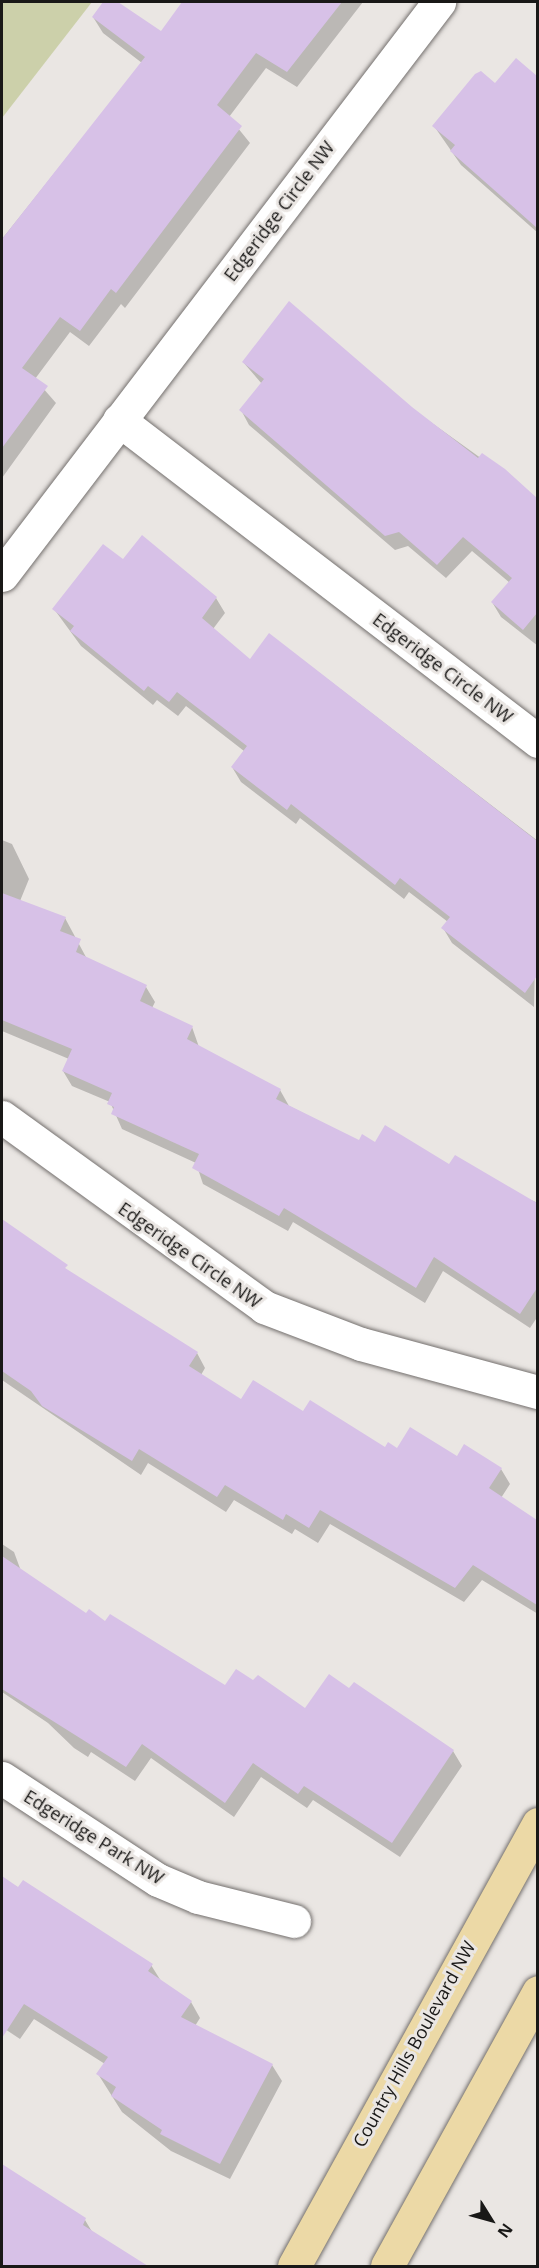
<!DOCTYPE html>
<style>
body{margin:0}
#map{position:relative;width:539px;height:2268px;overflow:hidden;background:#eae6e3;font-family:"Open Sans",sans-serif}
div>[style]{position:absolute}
.green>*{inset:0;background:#ccd0aa}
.shadow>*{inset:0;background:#0003}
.building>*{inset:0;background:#d7c1e7}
.roads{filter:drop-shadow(0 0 2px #74706e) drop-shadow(0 0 2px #74706e)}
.minor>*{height:33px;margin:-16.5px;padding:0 16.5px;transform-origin:16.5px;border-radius:16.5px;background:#fff}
.major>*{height:33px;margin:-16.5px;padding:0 16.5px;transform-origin:16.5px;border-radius:16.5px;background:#ecd9a6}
span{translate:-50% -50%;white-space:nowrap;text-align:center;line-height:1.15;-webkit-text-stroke:6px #eae6e3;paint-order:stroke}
.street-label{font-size:18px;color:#191817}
.frame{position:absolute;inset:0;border:3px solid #191817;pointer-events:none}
.north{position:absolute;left:461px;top:2190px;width:60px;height:60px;-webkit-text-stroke:4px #eae6e3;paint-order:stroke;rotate:127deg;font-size:16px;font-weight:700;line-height:24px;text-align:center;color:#191817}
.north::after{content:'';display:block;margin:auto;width:21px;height:27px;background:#191817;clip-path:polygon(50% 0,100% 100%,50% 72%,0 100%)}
</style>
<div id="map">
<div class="green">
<div style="clip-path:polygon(2px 2px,92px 2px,2px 118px)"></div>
</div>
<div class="shadow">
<div style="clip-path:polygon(105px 2px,116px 2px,161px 33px,184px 2px,363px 2px,297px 87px,266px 68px,229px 117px,250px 143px,125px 308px,121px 304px,89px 346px,70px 332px,35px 379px,56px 403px,2px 478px,2px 239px,142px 63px,103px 33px,93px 17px)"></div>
<div style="clip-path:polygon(517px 60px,538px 78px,538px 233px,461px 165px,434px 126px,495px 85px)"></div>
<div style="clip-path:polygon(243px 362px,411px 408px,538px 499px,538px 646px,501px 617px,492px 602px,510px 583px,472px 551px,446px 578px,408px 546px,395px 550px,249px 425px,241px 410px,262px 384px)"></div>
<div style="clip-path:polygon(142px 537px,216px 598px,225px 613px,213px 629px,250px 661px,270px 635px,538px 841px,534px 1007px,452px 943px,443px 928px,448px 922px,409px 892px,404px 899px,300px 818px,296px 824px,241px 782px,232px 767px,244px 751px,186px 706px,178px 716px,157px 700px,153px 705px,81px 646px,54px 609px,123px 561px)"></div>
<div style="clip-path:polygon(2px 840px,12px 844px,29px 879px,20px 901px,65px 918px,87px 959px,146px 987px,155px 1002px,152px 1008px,192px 1027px,199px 1047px,280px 1090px,289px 1106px,360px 1142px,450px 1166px,538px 1203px,538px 1316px,530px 1328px,443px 1271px,425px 1303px,293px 1222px,288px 1231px,203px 1184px,196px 1163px,122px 1129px,110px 1102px,72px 1086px,63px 1071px,69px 1059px,2px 1031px)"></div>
<div style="clip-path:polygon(2px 1220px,72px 1274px,197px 1353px,205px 1368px,201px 1375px,242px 1401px,303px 1413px,385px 1449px,501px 1469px,510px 1484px,501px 1498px,538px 1523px,538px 1614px,482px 1580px,464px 1602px,330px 1524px,318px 1543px,295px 1529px,292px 1534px,234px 1500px,226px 1512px,148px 1463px,141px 1475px,2px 1380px)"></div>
<div style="clip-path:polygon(2px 1544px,14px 1552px,21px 1571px,86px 1615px,226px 1687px,453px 1751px,462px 1766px,400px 1857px,313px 1800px,307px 1808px,261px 1777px,234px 1817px,151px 1758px,135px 1781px,91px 1752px,88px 1757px,74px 1748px,48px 1723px,2px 1692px)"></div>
<div style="clip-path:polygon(2px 1878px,151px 1965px,161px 1981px,191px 2002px,200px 2018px,195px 2026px,272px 2065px,282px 2081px,230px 2179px,171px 2151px,122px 2112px,98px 2074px,105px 2064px,34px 2019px,20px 2039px,2px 2027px)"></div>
<div style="clip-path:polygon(2px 2168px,85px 2220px,94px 2235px,145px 2266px,2px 2266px)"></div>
</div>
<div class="building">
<div style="clip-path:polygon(103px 2px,118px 2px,161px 31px,182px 2px,342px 2px,287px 72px,256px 53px,217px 105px,242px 126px,116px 293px,111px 289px,80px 331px,60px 317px,22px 368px,48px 386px,2px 448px,2px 239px,145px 57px,92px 17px)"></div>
<div style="clip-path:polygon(516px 58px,537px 76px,537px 228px,450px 151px,455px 145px,432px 126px,475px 74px,481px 71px,495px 83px)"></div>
<div style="clip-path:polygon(289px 301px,412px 407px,478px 458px,482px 453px,505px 469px,537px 498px,537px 613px,523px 630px,491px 602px,512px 578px,463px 537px,437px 565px,399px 532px,385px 536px,239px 410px,264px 379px,242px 362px)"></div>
<div style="clip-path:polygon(142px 535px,217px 597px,202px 618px,250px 659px,269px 633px,537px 841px,537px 976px,525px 993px,441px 928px,450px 917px,400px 878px,395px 885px,291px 804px,287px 810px,231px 767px,247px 746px,177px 692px,169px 702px,148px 686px,144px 691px,70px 631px,74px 626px,52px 609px,103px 544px,123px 559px)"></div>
<div style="clip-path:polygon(2px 893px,66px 917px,60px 931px,81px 939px,76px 952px,147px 985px,140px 1001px,193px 1026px,187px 1039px,281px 1089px,276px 1099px,359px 1140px,362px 1134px,375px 1142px,385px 1125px,449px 1164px,455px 1155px,537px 1203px,537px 1288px,520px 1314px,434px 1257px,416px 1288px,284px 1208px,279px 1216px,192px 1168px,199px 1154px,111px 1114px,114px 1107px,107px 1104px,112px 1093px,62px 1071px,72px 1049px,2px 1020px)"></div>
<div style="clip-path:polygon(2px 1219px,68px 1265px,65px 1268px,198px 1352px,189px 1366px,241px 1399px,253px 1380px,303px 1411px,310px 1400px,385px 1447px,388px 1442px,397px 1448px,410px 1427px,457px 1456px,464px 1444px,502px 1468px,489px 1488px,537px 1520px,537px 1605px,473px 1565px,455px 1588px,320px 1510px,309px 1528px,286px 1514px,283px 1520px,225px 1485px,217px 1497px,139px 1449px,132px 1461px,42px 1406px,31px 1391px,2px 1371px)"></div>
<div style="clip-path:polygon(2px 1556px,86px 1613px,89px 1609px,105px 1621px,110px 1614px,225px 1685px,236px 1669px,253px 1680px,258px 1675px,305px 1708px,329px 1674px,349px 1688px,354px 1682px,454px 1750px,392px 1843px,304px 1786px,298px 1794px,253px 1763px,225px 1803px,142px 1744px,126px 1767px,2px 1689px)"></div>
<div style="clip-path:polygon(2px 1876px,18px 1887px,23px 1880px,153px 1964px,148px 1971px,192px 2001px,181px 2017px,273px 2064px,220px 2164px,160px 2134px,162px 2130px,111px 2096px,116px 2087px,96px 2074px,108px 2057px,24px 2004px,2px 2038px)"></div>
<div style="clip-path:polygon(2px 2164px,86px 2218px,83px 2225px,148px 2266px,2px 2266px)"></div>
</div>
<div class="roads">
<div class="minor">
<div style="left:119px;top:420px;width:528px;rotate:37.46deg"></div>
<div style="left:2px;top:575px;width:721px;rotate:-52.67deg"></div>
<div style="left:2px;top:1117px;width:324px;rotate:35.9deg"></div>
<div style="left:264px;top:1307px;width:104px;rotate:20.9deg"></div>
<div style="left:361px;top:1344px;width:183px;rotate:15.2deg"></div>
<div style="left:2px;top:1778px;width:186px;rotate:33.2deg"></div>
<div style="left:158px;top:1880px;width:43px;rotate:23deg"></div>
<div style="left:198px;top:1897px;width:99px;rotate:14deg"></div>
</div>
<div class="major">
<div style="left:294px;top:2266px;width:505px;rotate:-61.1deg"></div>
<div style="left:387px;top:2266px;width:313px;rotate:-61.1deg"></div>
</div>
</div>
<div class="street-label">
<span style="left:279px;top:211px;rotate:-53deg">Edgeridge Circle NW</span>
<span style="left:443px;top:668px;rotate:37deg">Edgeridge Circle NW</span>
<span style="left:190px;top:1255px;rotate:35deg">Edgeridge Circle NW</span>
<span style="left:94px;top:1837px;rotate:32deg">Edgeridge Park NW</span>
<span style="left:414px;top:2044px;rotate:-61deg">Country Hills Boulevard NW</span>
</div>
<div class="frame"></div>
<div class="north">N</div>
</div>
